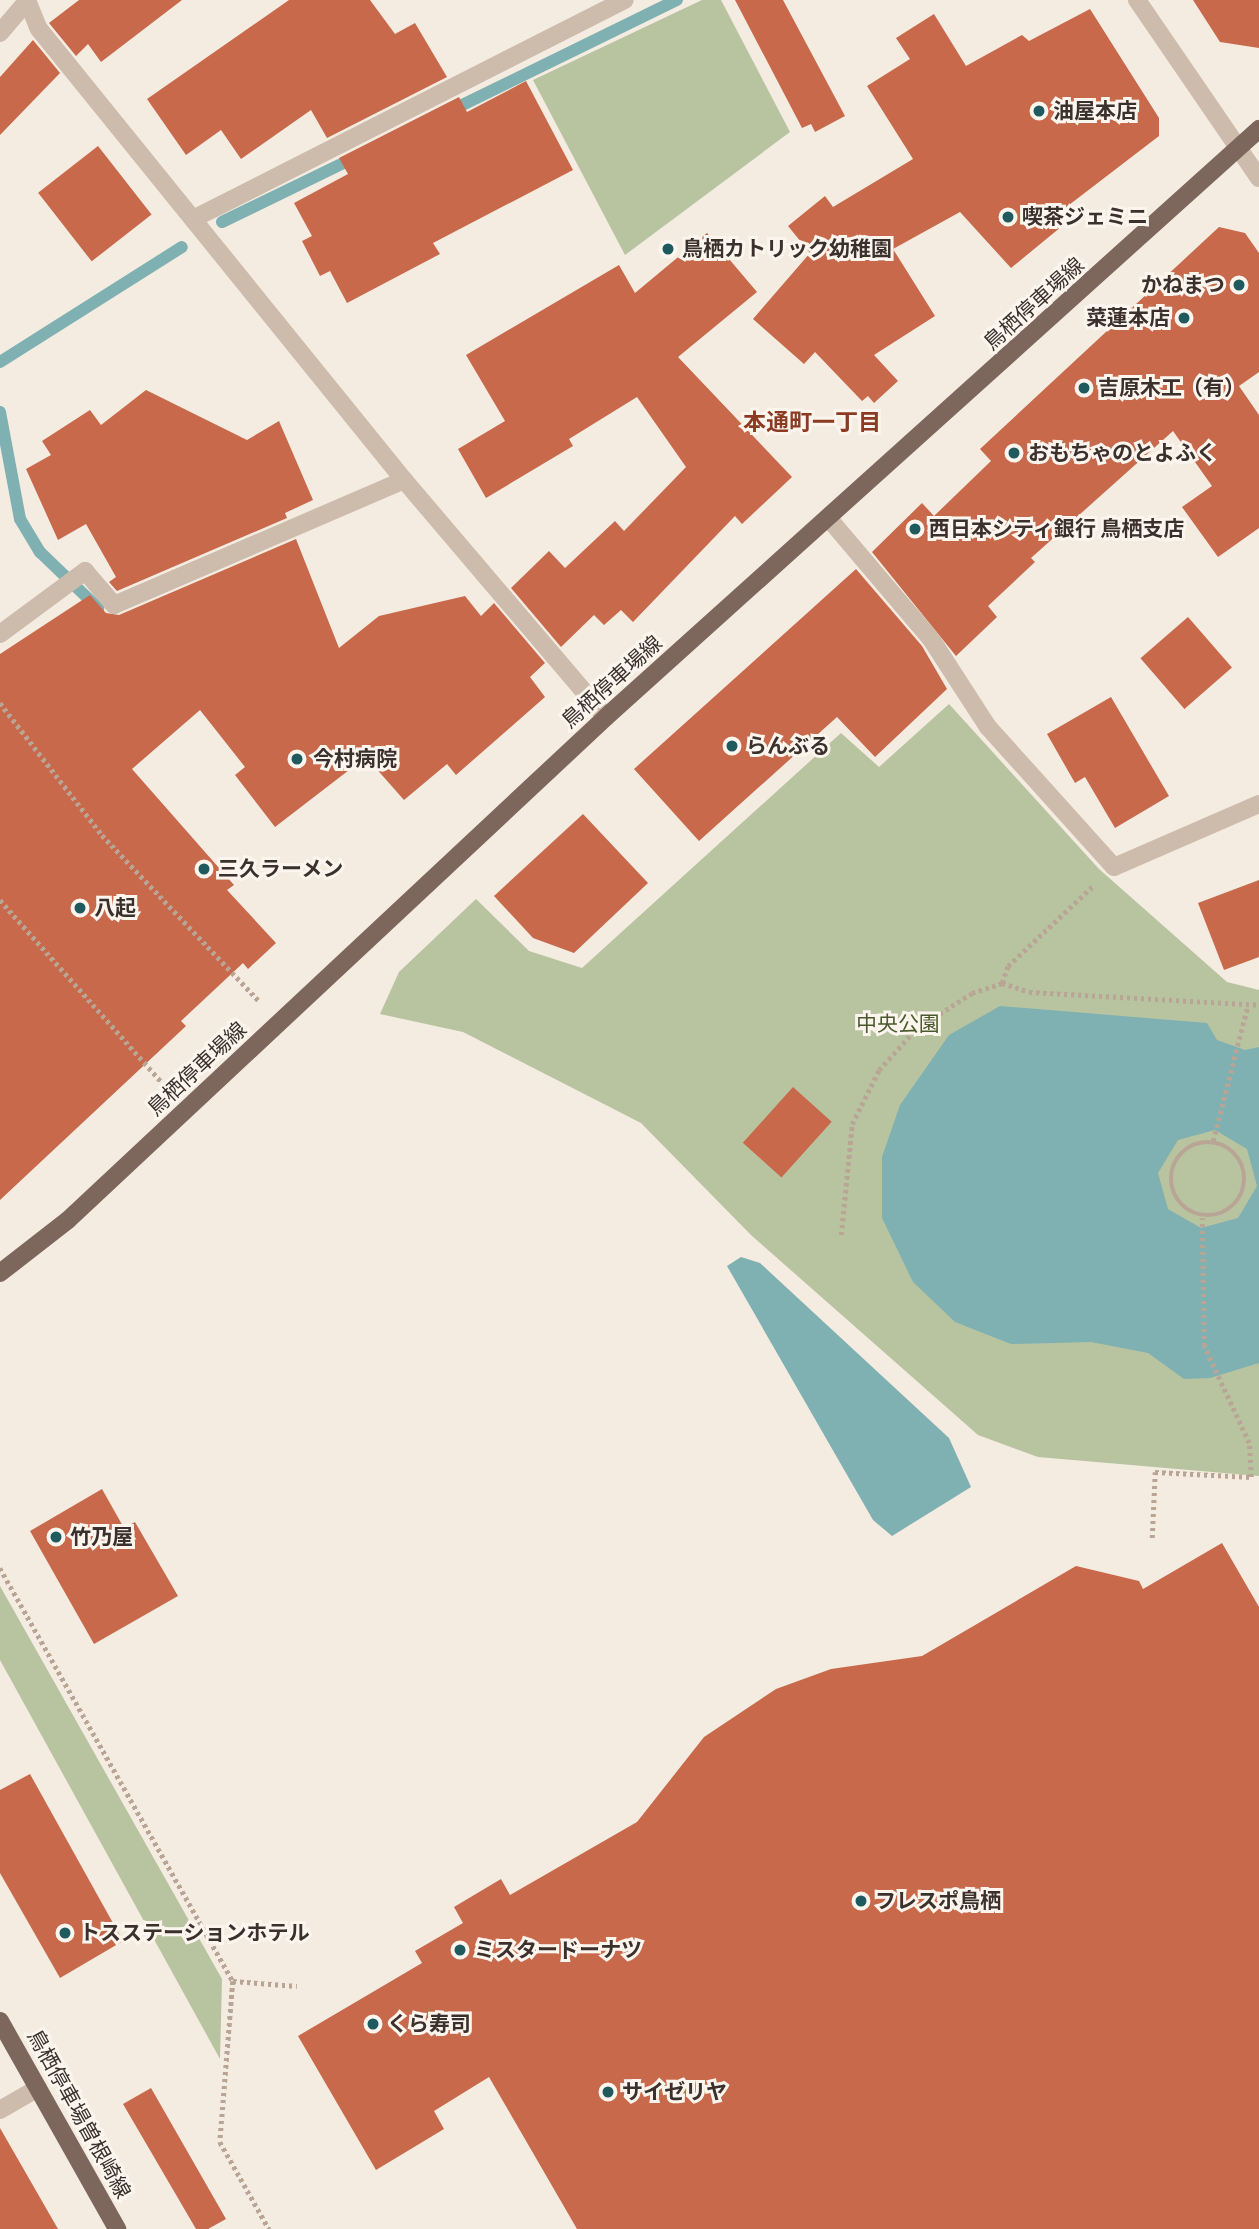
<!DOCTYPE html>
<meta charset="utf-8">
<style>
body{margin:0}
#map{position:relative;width:1259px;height:2229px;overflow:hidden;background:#f4ebe1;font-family:Poppins,"Noto Sans JP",sans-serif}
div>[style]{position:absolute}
.green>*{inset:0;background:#b8c4a0}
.water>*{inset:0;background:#7fb0b2}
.stream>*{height:12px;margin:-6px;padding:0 6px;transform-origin:6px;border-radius:6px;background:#7fb0b2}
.building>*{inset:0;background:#c8694b;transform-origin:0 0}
.path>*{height:4.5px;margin-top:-2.25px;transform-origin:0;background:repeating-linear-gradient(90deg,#b9a596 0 3.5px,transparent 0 7px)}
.path>.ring{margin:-2.25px;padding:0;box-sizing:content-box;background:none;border:4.5px solid #b9a596;border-radius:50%}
.minor>*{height:18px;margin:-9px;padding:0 9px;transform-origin:9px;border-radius:9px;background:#cdbbac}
.major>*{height:18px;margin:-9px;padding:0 9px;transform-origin:9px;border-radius:9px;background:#7d675c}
.dots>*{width:19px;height:19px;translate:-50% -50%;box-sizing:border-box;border:4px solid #fbf5ee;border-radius:50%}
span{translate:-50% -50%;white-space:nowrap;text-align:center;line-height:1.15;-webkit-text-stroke:6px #fbf5ee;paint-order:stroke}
.poi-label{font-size:21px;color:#3b302b;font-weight:700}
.left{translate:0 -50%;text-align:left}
.right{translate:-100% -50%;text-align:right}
.street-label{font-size:21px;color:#3b302b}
.park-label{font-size:21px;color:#4a5a2e}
.neighbourhood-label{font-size:23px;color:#8c3b22;font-weight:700}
</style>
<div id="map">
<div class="green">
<div style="clip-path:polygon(702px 0,721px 0,790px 132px,625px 255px,533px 80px)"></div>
<div style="clip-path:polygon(949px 704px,1099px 869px,1227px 982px,1259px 990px,1259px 1476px,1038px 1457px,978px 1435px,751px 1235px,641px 1123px,463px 1032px,380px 1014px,399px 972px,476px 899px,529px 951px,582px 968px,841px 733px,879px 767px)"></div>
<div style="clip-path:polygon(0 1586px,222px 1979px,220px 2059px,0 1660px)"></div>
</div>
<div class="water">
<div style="clip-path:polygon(evenodd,1000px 1006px,1207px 1023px,1217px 1040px,1245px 1050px,1259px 1047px,1259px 1363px,1210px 1378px,1184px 1379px,1148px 1353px,1091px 1342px,1011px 1344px,955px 1322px,913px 1282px,882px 1218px,882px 1157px,900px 1105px,949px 1035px,1000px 1006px,1215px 1130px,1247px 1149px,1257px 1186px,1238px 1218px,1201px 1228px,1168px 1209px,1158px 1173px,1178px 1140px,1215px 1130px)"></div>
<div style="clip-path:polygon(741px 1257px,760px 1263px,949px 1438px,971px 1487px,892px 1536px,873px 1520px,727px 1266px)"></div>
</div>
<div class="stream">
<div style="left:448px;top:112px;width:255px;rotate:-26.1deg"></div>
<div style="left:222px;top:222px;width:149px;rotate:-25.9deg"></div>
<div style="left:0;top:362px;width:215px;rotate:-32.3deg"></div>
<div style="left:0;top:412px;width:109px;rotate:79.4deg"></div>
<div style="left:20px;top:519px;width:39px;rotate:59deg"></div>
<div style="left:40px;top:552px;width:81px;rotate:44deg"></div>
</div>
<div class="building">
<div style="clip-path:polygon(79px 0,182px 0,101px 62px,88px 44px,76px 56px,49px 23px)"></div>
<div style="clip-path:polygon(289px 0,370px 0,395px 34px,415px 23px,447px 77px,327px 138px,311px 110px,241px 159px,221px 130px,186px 155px,147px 99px)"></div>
<div style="clip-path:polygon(735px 0,783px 0,845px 116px,815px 132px,811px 124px,802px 128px)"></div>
<div style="clip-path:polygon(1193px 0,1259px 0,1259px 48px,1220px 42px)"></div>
<div style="clip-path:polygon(1090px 9px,1159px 118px,1159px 136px,1052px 218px,1061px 227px,1011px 268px,960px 212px,893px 249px,935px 316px,874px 355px,898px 381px,874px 403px,868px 396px,862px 401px,815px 352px,804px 364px,753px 319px,810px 253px,788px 226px,825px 196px,833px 207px,913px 159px,867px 86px,910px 59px,896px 38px,934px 14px,966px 66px,1022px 35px,1029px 41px)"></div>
<div style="clip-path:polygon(33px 40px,60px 73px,0 135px,0 77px)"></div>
<div style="clip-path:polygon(526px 81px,573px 170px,433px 243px,440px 254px,347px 303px,330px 271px,320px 276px,302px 241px,312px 236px,294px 203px,348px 174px,339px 158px,459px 97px,467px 112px)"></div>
<div style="left:98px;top:146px;width:87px;height:76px;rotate:52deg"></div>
<div style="clip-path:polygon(1219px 227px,1245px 233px,1259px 253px,1259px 372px,1239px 386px,1259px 415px,1259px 528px,1218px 557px,1182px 507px,1212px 486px,1173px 431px,1031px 558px,1035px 562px,988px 606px,997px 617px,956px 656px,872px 552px,922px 503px,934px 516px,991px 461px,980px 449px)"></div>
<div style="clip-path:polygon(707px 233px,757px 292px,678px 357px,792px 477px,742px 524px,735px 516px,633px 622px,621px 610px,604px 625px,594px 615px,561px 647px,511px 588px,549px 551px,565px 568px,615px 521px,624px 531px,686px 467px,637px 397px,569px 439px,573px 446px,486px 498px,458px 449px,505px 421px,466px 355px,619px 265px,635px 293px)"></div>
<div style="clip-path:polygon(146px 390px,247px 440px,279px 421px,313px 500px,285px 513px,287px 518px,117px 591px,109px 582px,116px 577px,86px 524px,58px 540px,26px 469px,51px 455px,42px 441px,90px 410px,101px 425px)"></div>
<div style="clip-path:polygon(296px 539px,339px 648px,379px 616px,465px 596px,481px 616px,494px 603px,545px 663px,530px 677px,545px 697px,456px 775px,447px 764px,404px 800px,366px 757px,275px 827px,235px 775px,245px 767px,200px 710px,132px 769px,234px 885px,227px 890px,276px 943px,248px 969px,243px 963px,181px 1021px,186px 1026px,0 1200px,0 654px,90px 595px,106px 613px,119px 615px)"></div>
<div style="clip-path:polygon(856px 569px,922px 646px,947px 689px,875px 757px,837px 717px,699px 841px,634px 769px)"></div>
<div style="left:1188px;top:617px;width:67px;height:63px;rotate:49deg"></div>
<div style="clip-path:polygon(1111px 697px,1169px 796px,1115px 828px,1085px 777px,1075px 783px,1047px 734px)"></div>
<div style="clip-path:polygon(583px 814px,648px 883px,574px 953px,533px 938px,494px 896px)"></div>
<div style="clip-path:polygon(1259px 880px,1259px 957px,1224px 970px,1198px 903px)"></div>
<div style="left:793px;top:1087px;width:52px;height:75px;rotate:42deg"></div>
<div style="clip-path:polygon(102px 1489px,124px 1528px,135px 1522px,178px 1596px,94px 1644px,30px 1531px)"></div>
<div style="clip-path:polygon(1222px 1543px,1259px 1607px,1259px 2229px,577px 2229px,489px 2077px,434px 2111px,444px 2129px,376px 2170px,298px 2036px,422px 1963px,415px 1951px,463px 1923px,454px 1907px,501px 1879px,510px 1895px,637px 1822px,704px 1737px,776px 1689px,831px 1669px,922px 1656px,1076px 1566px,1139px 1581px,1143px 1589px)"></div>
<div style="clip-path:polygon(30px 1774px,123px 1941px,60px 1978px,0 1873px,0 1790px)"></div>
<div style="clip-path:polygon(151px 2088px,226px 2219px,208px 2229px,196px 2229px,123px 2104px)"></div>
<div style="clip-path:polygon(0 2128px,58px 2229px,0 2229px)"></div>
</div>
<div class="path">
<div style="left:0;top:703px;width:167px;rotate:52.3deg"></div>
<div style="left:102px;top:835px;width:228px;rotate:46.6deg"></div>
<div style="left:0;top:900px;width:251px;rotate:48.4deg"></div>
<div style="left:1002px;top:983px;width:18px;rotate:-71deg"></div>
<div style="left:1008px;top:966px;width:117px;rotate:-43.3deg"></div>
<div style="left:1213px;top:1141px;width:140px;rotate:-75.6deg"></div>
<div class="ring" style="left:1171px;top:1142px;width:69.5px;height:69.5px"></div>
<div style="left:841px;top:1235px;width:112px;rotate:-84.3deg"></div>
<div style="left:852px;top:1124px;width:60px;rotate:-63.4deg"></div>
<div style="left:879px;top:1070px;width:55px;rotate:-47.9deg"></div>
<div style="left:916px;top:1029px;width:67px;rotate:-32.7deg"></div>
<div style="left:972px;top:993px;width:32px;rotate:-18deg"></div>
<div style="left:1002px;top:983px;width:28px;rotate:18deg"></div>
<div style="left:1029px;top:992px;width:230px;rotate:3.2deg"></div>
<div style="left:1152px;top:1538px;width:66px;rotate:-87.4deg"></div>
<div style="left:1155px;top:1472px;width:96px;rotate:3deg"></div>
<div style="left:1251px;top:1477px;width:34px;rotate:-93deg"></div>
<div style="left:1249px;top:1443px;width:107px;rotate:-114.9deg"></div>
<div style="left:1204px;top:1346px;width:128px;rotate:-90.9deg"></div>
<div style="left:0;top:1568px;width:474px;rotate:60.6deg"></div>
<div style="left:233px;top:1981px;width:64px;rotate:4.5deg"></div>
<div style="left:233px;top:1981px;width:162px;rotate:94.6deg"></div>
<div style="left:220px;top:2142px;width:100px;rotate:60.6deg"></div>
</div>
<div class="minor">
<div style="left:27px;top:0;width:31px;rotate:68deg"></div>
<div style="left:39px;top:29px;width:580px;rotate:51.02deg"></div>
<div style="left:404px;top:480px;width:311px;rotate:49.6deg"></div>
<div style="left:1137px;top:0;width:216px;rotate:55.6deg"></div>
<div style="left:0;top:33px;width:43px;rotate:-49.7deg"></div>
<div style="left:193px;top:219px;width:484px;rotate:-26.9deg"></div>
<div style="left:830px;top:520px;width:156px;rotate:49.7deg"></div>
<div style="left:931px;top:639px;width:105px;rotate:57.1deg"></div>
<div style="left:988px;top:727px;width:188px;rotate:48deg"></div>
<div style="left:1114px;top:867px;width:158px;rotate:-23.5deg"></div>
<div style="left:0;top:634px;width:106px;rotate:-36.5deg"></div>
<div style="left:85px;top:571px;width:45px;rotate:49.5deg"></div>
<div style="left:114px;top:605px;width:316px;rotate:-23.3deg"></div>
<div style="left:0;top:2110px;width:44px;rotate:-30.1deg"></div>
</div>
<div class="major">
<div style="left:0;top:1273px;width:86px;rotate:-37.9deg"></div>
<div style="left:68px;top:1220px;width:737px;rotate:-43.07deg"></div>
<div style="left:606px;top:717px;width:879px;rotate:-42deg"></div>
<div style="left:0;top:2021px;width:239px;rotate:60.6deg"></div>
</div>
<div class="dots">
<div style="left:1039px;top:111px;background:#1f5a5e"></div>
<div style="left:1008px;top:217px;background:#1f5a5e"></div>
<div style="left:668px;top:249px;background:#1f5a5e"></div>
<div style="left:1239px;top:285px;background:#1f5a5e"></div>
<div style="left:1184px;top:318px;background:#1f5a5e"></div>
<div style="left:1084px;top:388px;background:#1f5a5e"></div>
<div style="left:1014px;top:453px;background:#1f5a5e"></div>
<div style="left:915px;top:529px;background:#1f5a5e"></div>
<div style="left:732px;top:746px;background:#1f5a5e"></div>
<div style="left:297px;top:759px;background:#1f5a5e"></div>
<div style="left:204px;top:869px;background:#1f5a5e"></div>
<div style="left:80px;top:908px;background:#1f5a5e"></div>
<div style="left:56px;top:1537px;background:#1f5a5e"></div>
<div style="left:861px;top:1901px;background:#1f5a5e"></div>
<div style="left:65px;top:1933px;background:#1f5a5e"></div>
<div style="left:460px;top:1950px;background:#1f5a5e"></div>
<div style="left:373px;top:2024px;background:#1f5a5e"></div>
<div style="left:608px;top:2092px;background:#1f5a5e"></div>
</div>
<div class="poi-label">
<span class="left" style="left:1053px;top:111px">油屋本店</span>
<span class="left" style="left:1022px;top:217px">喫茶ジェミニ</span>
<span class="left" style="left:682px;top:249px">鳥栖カトリック幼稚園</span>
<span class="right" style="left:1225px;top:285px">かねまつ</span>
<span class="right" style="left:1170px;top:318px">菜蓮本店</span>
<span class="left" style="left:1098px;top:388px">吉原木工（有）</span>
<span class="left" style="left:1028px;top:453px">おもちゃのとよふく</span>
<span class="left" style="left:929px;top:529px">西日本シティ銀行 鳥栖支店</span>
<span class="left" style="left:746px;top:746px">らんぶる</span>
<span class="left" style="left:313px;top:759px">今村病院</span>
<span class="left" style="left:218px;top:869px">三久ラーメン</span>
<span class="left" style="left:94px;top:908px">八起</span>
<span class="left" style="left:70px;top:1537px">竹乃屋</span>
<span class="left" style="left:875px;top:1901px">フレスポ鳥栖</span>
<span class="left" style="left:79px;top:1933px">トスステーションホテル</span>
<span class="left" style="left:474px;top:1950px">ミスタードーナツ</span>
<span class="left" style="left:387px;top:2024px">くら寿司</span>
<span class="left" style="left:622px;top:2092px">サイゼリヤ</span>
</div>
<div class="street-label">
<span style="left:1034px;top:304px;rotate:-42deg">鳥栖停車場線</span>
<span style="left:612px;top:682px;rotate:-42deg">鳥栖停車場線</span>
<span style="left:197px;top:1069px;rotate:-43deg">鳥栖停車場線</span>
<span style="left:79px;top:2114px;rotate:61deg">鳥栖停車場曽根崎線</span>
</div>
<div class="park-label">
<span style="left:898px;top:1024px">中央公園</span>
</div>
<div class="neighbourhood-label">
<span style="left:812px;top:422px">本通町一丁目</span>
</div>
</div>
